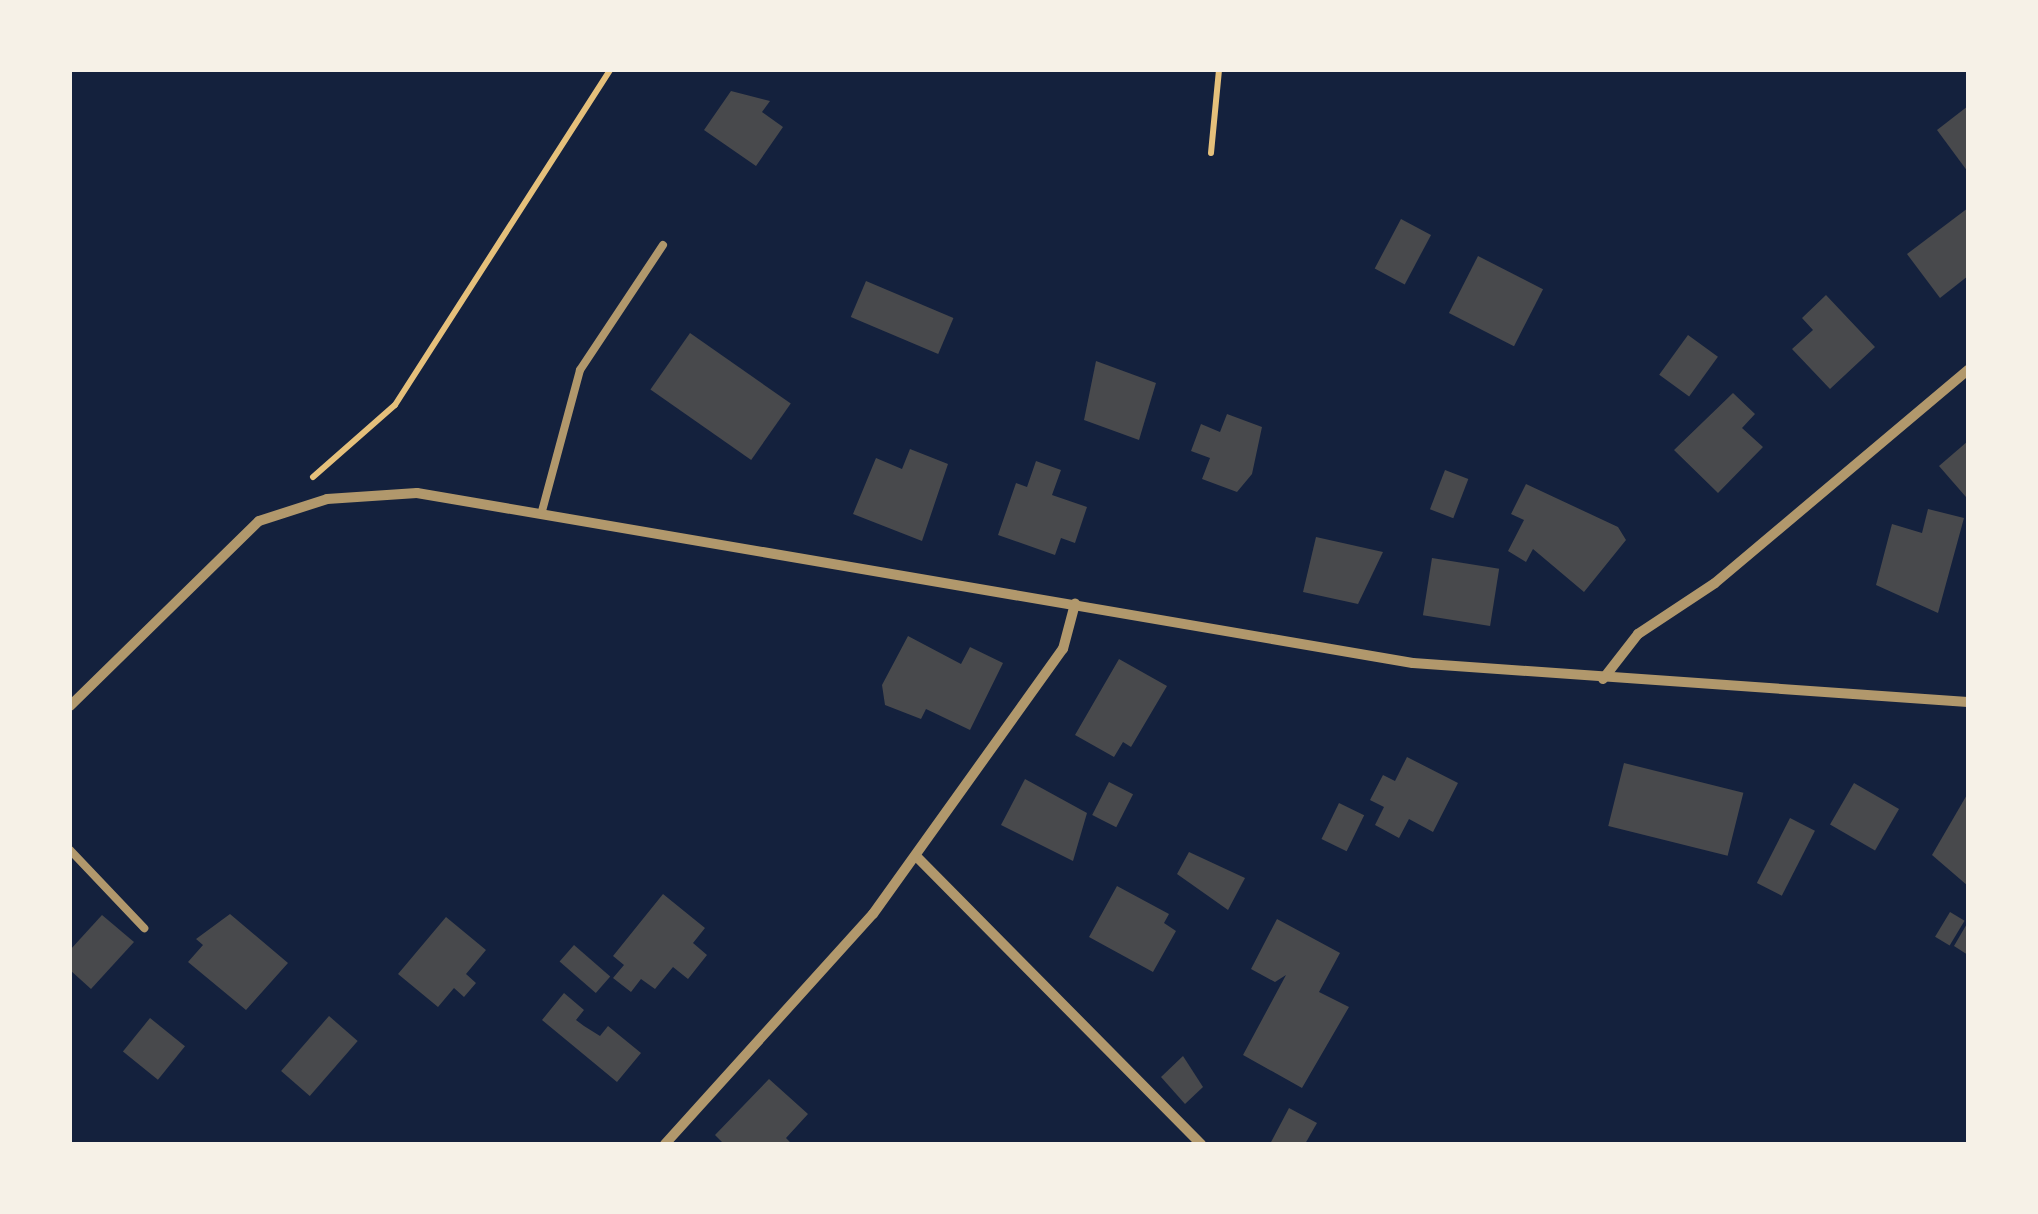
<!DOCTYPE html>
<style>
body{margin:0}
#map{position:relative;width:2038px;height:1214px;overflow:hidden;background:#14213d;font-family:Signika,sans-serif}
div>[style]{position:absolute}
.building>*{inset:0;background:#48494c;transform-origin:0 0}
.path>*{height:6px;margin:-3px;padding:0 3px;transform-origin:3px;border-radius:3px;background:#e5c07b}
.service>*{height:8px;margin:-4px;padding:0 4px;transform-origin:4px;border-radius:4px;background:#b1986c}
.minor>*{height:10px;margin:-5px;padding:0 5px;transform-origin:5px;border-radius:5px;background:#b1986c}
span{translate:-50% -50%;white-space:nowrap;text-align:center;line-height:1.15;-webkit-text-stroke:9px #f6f1e7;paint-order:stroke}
.frame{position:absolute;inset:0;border:72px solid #f6f1e7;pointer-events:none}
</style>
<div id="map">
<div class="building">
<div style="clip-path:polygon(731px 91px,770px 101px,762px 112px,783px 127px,756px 166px,704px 130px)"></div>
<div style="clip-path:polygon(1968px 106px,1968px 172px,1937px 130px)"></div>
<div style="clip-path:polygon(1968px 208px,1968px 276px,1940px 298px,1907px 254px)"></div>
<div style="left:1401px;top:219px;width:34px;height:56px;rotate:28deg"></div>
<div style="left:1478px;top:256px;width:73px;height:64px;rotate:27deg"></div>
<div style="left:866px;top:281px;width:95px;height:39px;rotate:23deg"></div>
<div style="clip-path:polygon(1826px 295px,1875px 347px,1830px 389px,1792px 349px,1813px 330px,1802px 318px)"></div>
<div style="left:690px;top:333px;width:123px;height:69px;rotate:35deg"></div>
<div style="left:1688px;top:335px;width:37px;height:49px;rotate:36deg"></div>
<div style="clip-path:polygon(1096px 361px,1156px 383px,1139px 440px,1084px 420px)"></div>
<div style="clip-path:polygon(1733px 393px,1755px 414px,1742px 428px,1763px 447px,1718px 493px,1674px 450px)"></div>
<div style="clip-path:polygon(1227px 414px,1262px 427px,1252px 474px,1237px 492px,1202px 479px,1210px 458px,1191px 451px,1201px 424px,1220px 432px)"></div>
<div style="clip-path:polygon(1968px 441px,1968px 495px,1966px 497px,1939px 466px)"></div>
<div style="clip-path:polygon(910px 449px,948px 464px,922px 541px,853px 514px,876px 458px,902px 469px)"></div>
<div style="clip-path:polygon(1036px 461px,1061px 470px,1052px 495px,1087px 507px,1075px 543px,1061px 538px,1055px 555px,998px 535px,1016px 483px,1027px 487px)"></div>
<div style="left:1445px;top:470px;width:25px;height:42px;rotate:21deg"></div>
<div style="clip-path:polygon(1526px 484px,1618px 527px,1626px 540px,1584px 592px,1533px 549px,1526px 562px,1508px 551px,1524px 520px,1511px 514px)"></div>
<div style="clip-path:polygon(1928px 509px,1964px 518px,1938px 613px,1876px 585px,1892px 524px,1922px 533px)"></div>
<div style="clip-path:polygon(1316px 537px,1383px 552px,1358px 604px,1303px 592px)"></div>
<div style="left:1432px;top:558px;width:68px;height:58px;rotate:9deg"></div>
<div style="clip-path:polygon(908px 636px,961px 664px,970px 647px,1003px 663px,970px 730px,926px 709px,921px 719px,885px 705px,882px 685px)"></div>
<div style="clip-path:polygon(1119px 659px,1167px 686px,1131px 747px,1123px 742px,1114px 757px,1075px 735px)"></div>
<div style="clip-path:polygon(1407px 757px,1458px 783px,1433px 832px,1409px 819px,1399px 838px,1375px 825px,1384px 807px,1370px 800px,1383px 775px,1395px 781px)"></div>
<div style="left:1624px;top:763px;width:123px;height:65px;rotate:14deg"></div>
<div style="clip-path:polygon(1025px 779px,1087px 813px,1073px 861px,1001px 825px)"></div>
<div style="left:1109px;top:782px;width:27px;height:37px;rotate:27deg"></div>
<div style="left:1854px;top:783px;width:52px;height:48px;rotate:30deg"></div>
<div style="clip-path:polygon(1968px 793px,1968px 886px,1932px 855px)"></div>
<div style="left:1339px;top:803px;width:28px;height:40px;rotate:26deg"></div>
<div style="left:1790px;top:818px;width:28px;height:73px;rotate:27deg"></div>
<div style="clip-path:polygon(1189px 852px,1245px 878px,1228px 910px,1177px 874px)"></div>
<div style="clip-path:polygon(1117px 886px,1169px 914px,1164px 923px,1176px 931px,1153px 972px,1089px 937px)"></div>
<div style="clip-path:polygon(663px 894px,705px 928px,693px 943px,707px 955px,688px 979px,673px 967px,655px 989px,641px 979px,631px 992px,613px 978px,624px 965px,613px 956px)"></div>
<div style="left:1950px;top:912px;width:17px;height:29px;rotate:31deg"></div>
<div style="clip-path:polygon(230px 914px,288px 963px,246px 1010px,188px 962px,203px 945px,196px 939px)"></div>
<div style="clip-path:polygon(102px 915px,134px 942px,91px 989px,70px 970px,70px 950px)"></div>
<div style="clip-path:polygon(446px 917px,486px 950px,466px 974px,476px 983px,464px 997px,454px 988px,438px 1007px,398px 974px)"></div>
<div style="clip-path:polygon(1277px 919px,1340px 953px,1319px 992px,1349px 1007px,1302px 1088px,1243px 1055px,1286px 975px,1275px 982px,1251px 969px)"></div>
<div style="clip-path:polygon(1968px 922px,1968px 955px,1954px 946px)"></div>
<div style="left:574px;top:945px;width:48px;height:22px;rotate:41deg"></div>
<div style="clip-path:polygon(564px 993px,584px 1010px,576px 1020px,584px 1026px,600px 1036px,608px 1026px,641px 1053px,617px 1082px,542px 1020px)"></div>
<div style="left:329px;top:1016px;width:38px;height:73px;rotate:41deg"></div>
<div style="left:150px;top:1018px;width:45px;height:43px;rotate:39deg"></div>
<div style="clip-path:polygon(1183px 1056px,1203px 1087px,1185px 1104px,1161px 1077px)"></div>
<div style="clip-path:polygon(769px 1079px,808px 1114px,786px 1138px,792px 1144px,724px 1144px,715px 1135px)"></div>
<div style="clip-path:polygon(1289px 1108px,1317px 1123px,1305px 1144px,1270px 1144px)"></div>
</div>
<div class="path">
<div style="left:1211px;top:153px;width:83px;rotate:-84.5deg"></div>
<div style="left:313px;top:477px;width:109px;rotate:-41.3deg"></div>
<div style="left:395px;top:405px;width:398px;rotate:-57.3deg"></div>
</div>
<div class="service">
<div style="left:542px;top:511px;width:146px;rotate:-74.9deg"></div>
<div style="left:580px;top:370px;width:150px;rotate:-56.4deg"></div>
<div style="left:70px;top:850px;width:108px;rotate:46.5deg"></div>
</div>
<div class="minor">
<div style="left:1603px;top:679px;width:57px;rotate:-52.1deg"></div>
<div style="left:1638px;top:634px;width:92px;rotate:-33.5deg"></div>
<div style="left:1715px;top:583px;width:331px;rotate:-40.1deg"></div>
<div style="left:70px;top:706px;width:264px;rotate:-44.4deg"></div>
<div style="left:259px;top:521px;width:71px;rotate:-17.9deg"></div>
<div style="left:327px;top:499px;width:90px;rotate:-3.8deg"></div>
<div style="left:417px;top:493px;width:1010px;rotate:9.69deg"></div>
<div style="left:1413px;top:663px;width:556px;rotate:4.02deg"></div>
<div style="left:917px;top:857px;width:404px;rotate:45.3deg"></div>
<div style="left:665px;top:1144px;width:310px;rotate:-47.9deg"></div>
<div style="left:873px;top:914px;width:326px;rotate:-54.4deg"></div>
<div style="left:1063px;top:649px;width:47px;rotate:-75.1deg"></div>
</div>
<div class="frame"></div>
</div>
